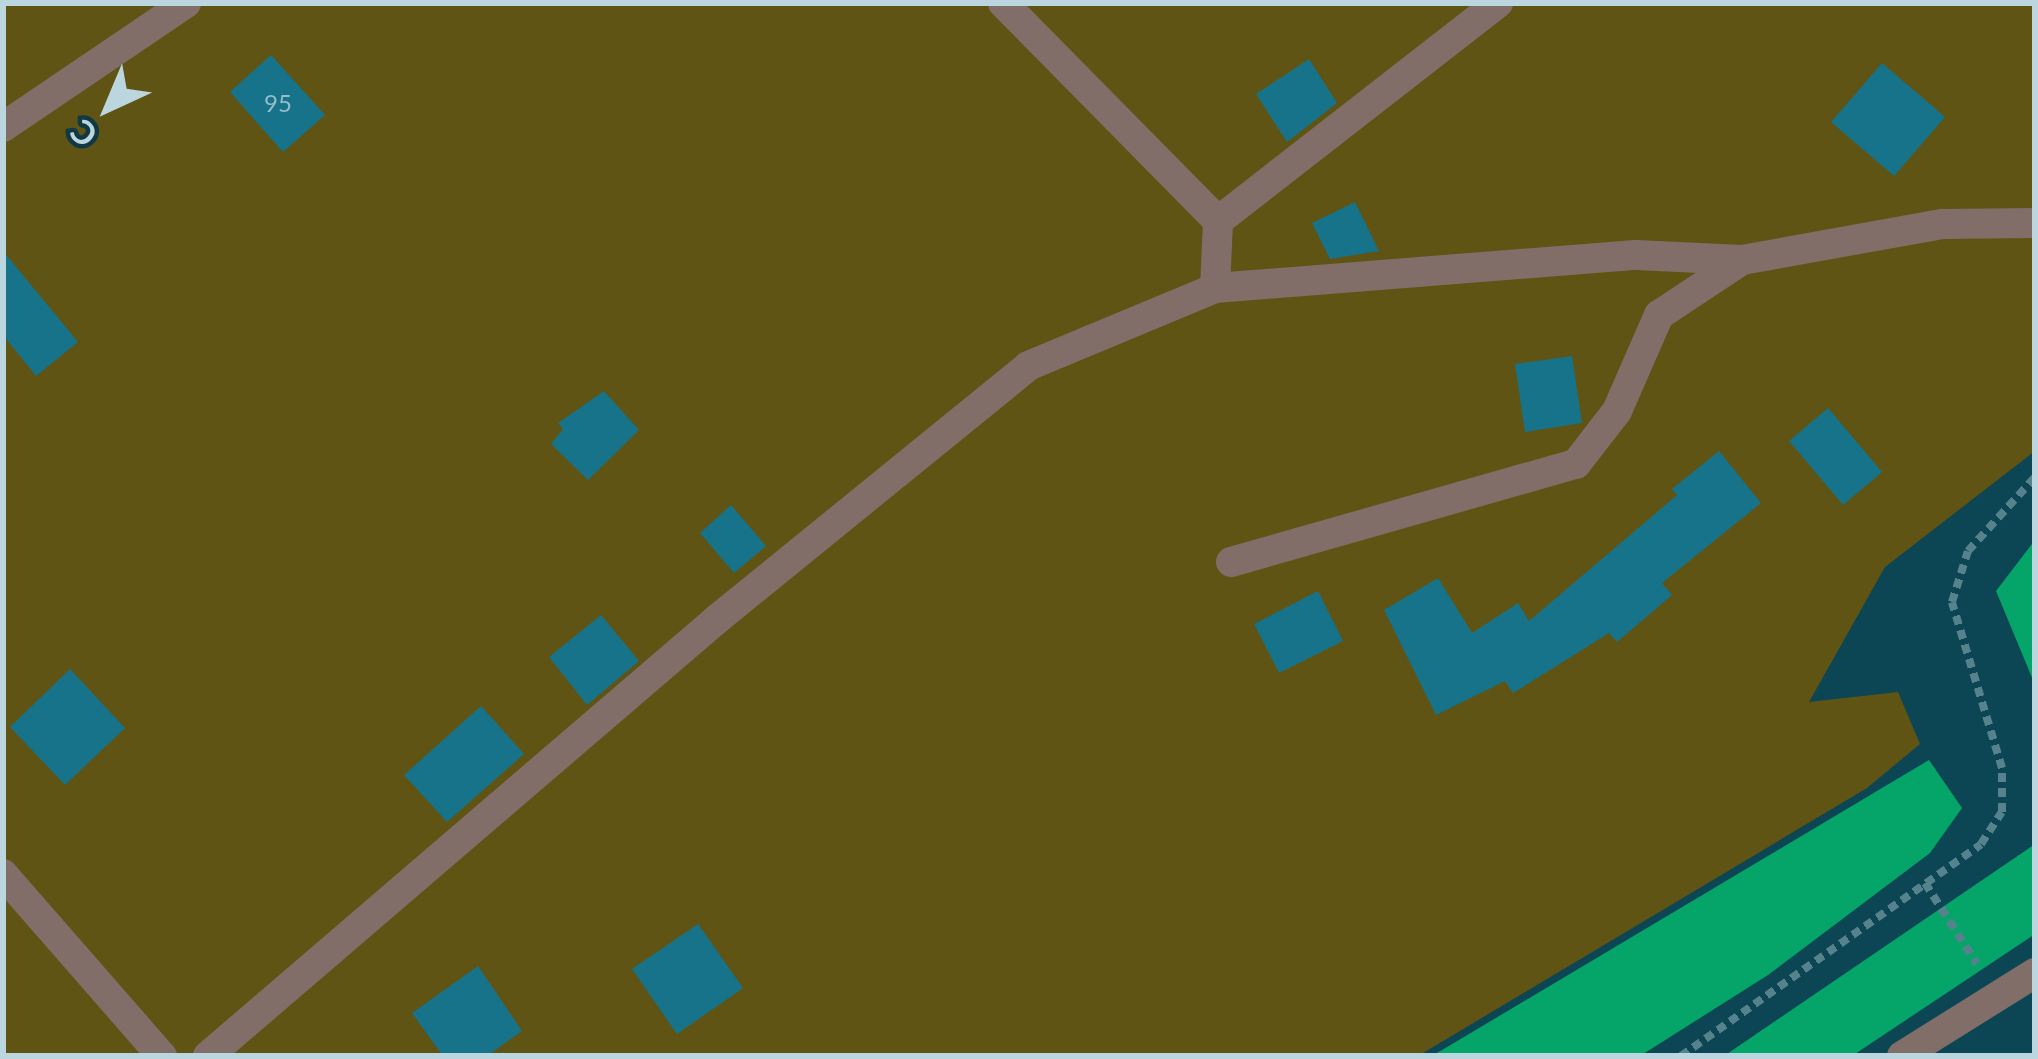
<!DOCTYPE html>
<meta charset="utf-8">
<style>
body{margin:0}
#map{position:relative;width:2038px;height:1059px;overflow:hidden;background:#0c4553;font-family:Lato,sans-serif}
div>[style]{position:absolute}
.green>*{inset:0;background:#5f5414}
.water>*{inset:0;background:#05a469}
.building>*{inset:0;background:#177389}
.path>*{height:8px;margin-top:-4px;transform-origin:0;background:repeating-linear-gradient(90deg,#56828e 0 9px,transparent 0 15px)}
.minor>*{height:30px;margin:-15px;padding:0 15px;transform-origin:15px;border-radius:15px;background:#826e68}
span{translate:-50% -50%;white-space:nowrap;text-align:center;line-height:1.15;-webkit-text-stroke:9px #103944;paint-order:stroke}
.number-label{font-size:24px;color:#93bdca}
.number-label span{-webkit-text-stroke-width:0}
.frame{position:absolute;inset:0;border:6px solid #bcd6df;pointer-events:none}
.north{position:absolute;left:48px;top:48px;width:120px;height:120px;-webkit-text-stroke:9px #103944;paint-order:stroke;rotate:224deg;font-size:33px;font-weight:700;line-height:48px;text-align:center;color:#bcd6df}
.north::after{content:'';display:block;margin:auto;width:42px;height:54px;background:#bcd6df;clip-path:polygon(50% 0,100% 100%,50% 72%,0 100%)}
</style>
<div id="map">
<div class="green">
<div style="clip-path:polygon(3px 3px,2035px 3px,2035px 451px,1885px 567px,1809px 702px,1898px 692px,1920px 744px,1867px 788px,1418px 1056px,3px 1056px)"></div>
</div>
<div class="water">
<div style="clip-path:polygon(2035px 540px,2035px 685px,1996px 591px)"></div>
<div style="clip-path:polygon(1929px 760px,1962px 808px,1930px 853px,1768px 975px,1640px 1056px,1432px 1056px)"></div>
<div style="clip-path:polygon(2035px 844px,2035px 934px,1852px 1056px,1724px 1056px)"></div>
</div>
<div class="building">
<div style="clip-path:polygon(271px 55px,325px 115px,283px 152px,230px 92px)"></div>
<div style="clip-path:polygon(1309px 59px,1337px 103px,1287px 142px,1256px 94px)"></div>
<div style="clip-path:polygon(1882px 63px,1945px 117px,1894px 176px,1831px 122px)"></div>
<div style="clip-path:polygon(1355px 202px,1379px 251px,1330px 259px,1312px 223px)"></div>
<div style="clip-path:polygon(3px 251px,78px 342px,36px 376px,3px 335px)"></div>
<div style="clip-path:polygon(1572px 356px,1582px 423px,1525px 432px,1515px 364px)"></div>
<div style="clip-path:polygon(604px 391px,639px 430px,588px 480px,551px 444px,563px 429px,558px 423px)"></div>
<div style="clip-path:polygon(1828px 408px,1882px 472px,1843px 505px,1789px 441px)"></div>
<div style="clip-path:polygon(1719px 451px,1761px 503px,1662px 583px,1672px 595px,1617px 642px,1609px 633px,1513px 693px,1505px 681px,1436px 715px,1384px 610px,1438px 578px,1472px 633px,1518px 603px,1529px 621px,1677px 495px,1672px 489px)"></div>
<div style="clip-path:polygon(731px 505px,766px 546px,734px 573px,700px 533px)"></div>
<div style="clip-path:polygon(1318px 591px,1343px 641px,1279px 673px,1254px 624px)"></div>
<div style="clip-path:polygon(601px 615px,639px 661px,587px 705px,549px 657px)"></div>
<div style="clip-path:polygon(70px 669px,125px 728px,65px 785px,10px 727px)"></div>
<div style="clip-path:polygon(481px 706px,524px 754px,447px 822px,404px 775px)"></div>
<div style="clip-path:polygon(698px 924px,743px 988px,677px 1034px,632px 969px)"></div>
<div style="clip-path:polygon(478px 966px,522px 1031px,487px 1056px,443px 1056px,412px 1013px)"></div>
</div>
<div class="path">
<div style="left:1925px;top:883px;width:96px;rotate:57.3deg"></div>
<div style="left:1681px;top:1056px;width:367px;rotate:-35.2deg"></div>
<div style="left:1981px;top:844px;width:38px;rotate:-57deg"></div>
<div style="left:2002px;top:812px;width:44px;rotate:-90deg"></div>
<div style="left:2002px;top:768px;width:173px;rotate:-106.8deg"></div>
<div style="left:1952px;top:602px;width:53px;rotate:-72.6deg"></div>
<div style="left:1968px;top:551px;width:100px;rotate:-47.8deg"></div>
</div>
<div class="minor">
<div style="left:1003px;top:3px;width:306px;rotate:45.4deg"></div>
<div style="left:3px;top:127px;width:221px;rotate:-34.1deg"></div>
<div style="left:1215px;top:288px;width:67px;rotate:-87.4deg"></div>
<div style="left:1218px;top:221px;width:355px;rotate:-37.9deg"></div>
<div style="left:1231px;top:562px;width:359px;rotate:-15.9deg"></div>
<div style="left:1576px;top:464px;width:67px;rotate:-52.3deg"></div>
<div style="left:1617px;top:411px;width:105px;rotate:-66.4deg"></div>
<div style="left:1659px;top:315px;width:100px;rotate:-33.5deg"></div>
<div style="left:3px;top:874px;width:242px;rotate:48.9deg"></div>
<div style="left:208px;top:1056px;width:669px;rotate:-40.64deg"></div>
<div style="left:716px;top:620px;width:402px;rotate:-39.1deg"></div>
<div style="left:1028px;top:366px;width:203px;rotate:-22.6deg"></div>
<div style="left:1215px;top:288px;width:422px;rotate:-4.5deg"></div>
<div style="left:1636px;top:255px;width:106px;rotate:2.7deg"></div>
<div style="left:1742px;top:260px;width:204px;rotate:-10.2deg"></div>
<div style="left:1943px;top:224px;width:92px;rotate:-0.6deg"></div>
<div style="left:1902px;top:1056px;width:157px;rotate:-32deg"></div>
</div>
<div class="number-label">
<span style="left:278px;top:103px">95</span>
</div>
<div class="frame"></div>
<div class="north">С</div>
</div>
